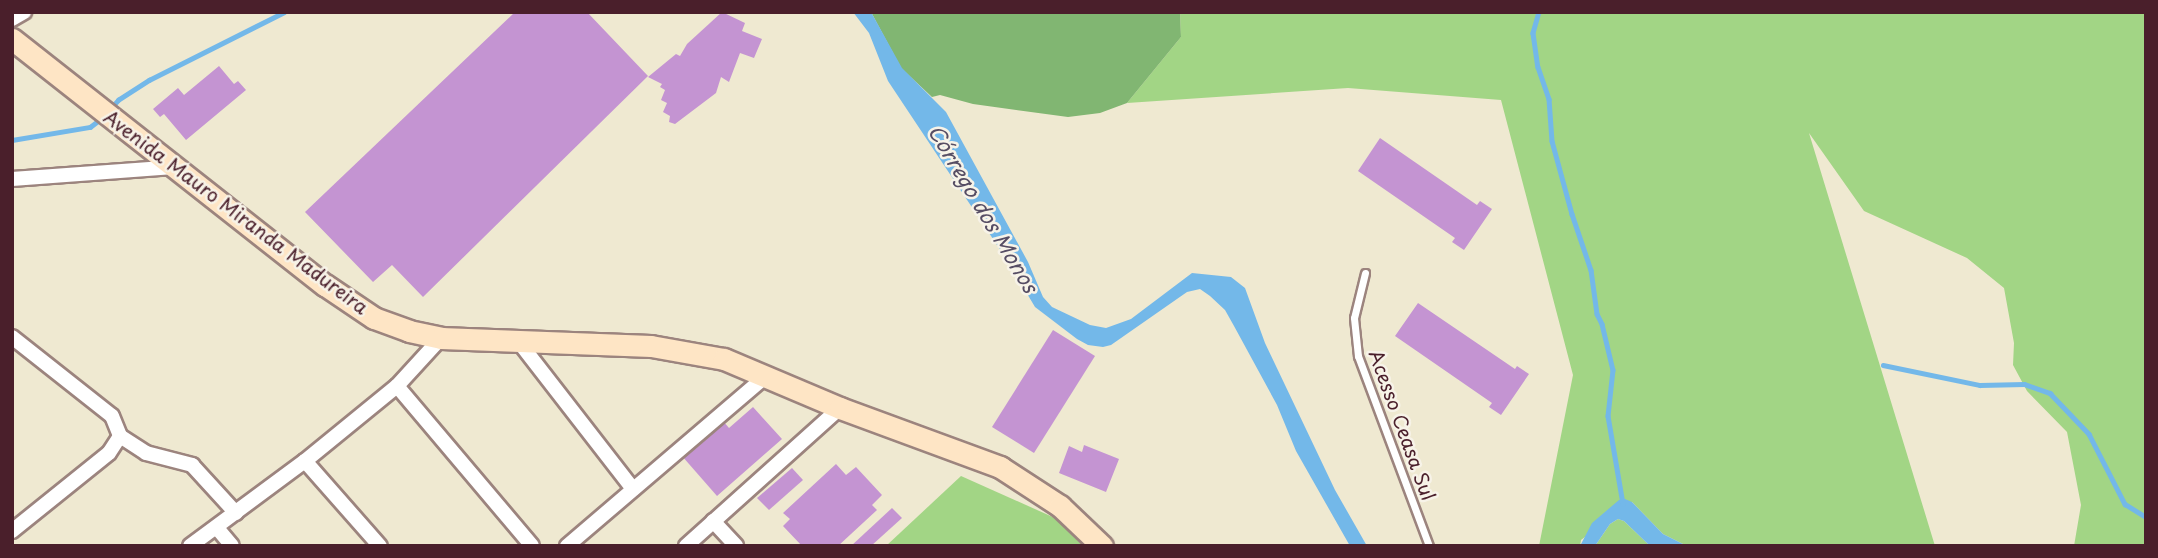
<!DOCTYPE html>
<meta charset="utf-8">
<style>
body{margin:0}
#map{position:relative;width:2158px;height:558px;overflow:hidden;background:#efe9d1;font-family:"Playpen Sans",sans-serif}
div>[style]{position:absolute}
.green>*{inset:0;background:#a2d585}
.forest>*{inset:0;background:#81b672}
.water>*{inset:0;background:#73b8e9}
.stream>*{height:4.5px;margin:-2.25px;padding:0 2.25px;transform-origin:2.25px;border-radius:2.25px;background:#73b8e9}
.building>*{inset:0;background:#c494d2}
.roads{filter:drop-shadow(2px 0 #9c847e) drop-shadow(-2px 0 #9c847e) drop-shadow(0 2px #9c847e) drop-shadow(0 -2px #9c847e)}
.lane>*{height:7px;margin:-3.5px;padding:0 3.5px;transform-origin:3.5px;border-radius:3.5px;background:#fff}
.street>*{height:14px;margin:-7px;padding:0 7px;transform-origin:7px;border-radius:7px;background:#fff}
.secondary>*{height:21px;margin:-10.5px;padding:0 10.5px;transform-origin:10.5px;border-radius:10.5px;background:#fee5c5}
span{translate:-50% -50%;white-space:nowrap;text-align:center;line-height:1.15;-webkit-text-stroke:5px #f7f3e8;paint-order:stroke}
.street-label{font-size:19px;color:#4a1f2b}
.water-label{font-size:21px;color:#564d64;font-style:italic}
.frame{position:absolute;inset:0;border:14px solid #4a1f2b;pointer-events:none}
</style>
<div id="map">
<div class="green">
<div style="clip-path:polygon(1180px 12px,2146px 12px,2146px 546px,2074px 546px,2081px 505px,2067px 432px,2027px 391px,2013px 365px,2014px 343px,2004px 288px,1967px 258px,1864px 211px,1809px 133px,1935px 546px,1687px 546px,1663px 534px,1632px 502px,1581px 540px,1580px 546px,1539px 546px,1573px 375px,1501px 100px,1348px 88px,1127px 103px,1181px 37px)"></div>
<div style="clip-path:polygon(961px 476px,1055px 518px,1083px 546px,886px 546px)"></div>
<div style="clip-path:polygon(1618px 519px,1624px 521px,1650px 546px,1595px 546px,1610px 524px)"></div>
</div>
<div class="forest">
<div style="clip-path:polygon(871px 12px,1180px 12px,1181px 37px,1127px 103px,1100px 113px,1068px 117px,973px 104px,940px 95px,932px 97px,901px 68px)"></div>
</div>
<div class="water">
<div style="clip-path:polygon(853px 12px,871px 12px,902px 68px,946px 112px,1028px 262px,1043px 297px,1052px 307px,1090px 325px,1106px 328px,1131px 319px,1192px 273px,1231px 277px,1245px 288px,1265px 343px,1335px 490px,1367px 546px,1350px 546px,1296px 451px,1277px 405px,1234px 326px,1225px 310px,1210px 296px,1200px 289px,1187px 292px,1111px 345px,1103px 347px,1088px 345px,1077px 339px,1035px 307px,1005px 257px,888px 81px,869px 33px)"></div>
<div style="clip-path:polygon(1625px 499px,1632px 502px,1663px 534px,1687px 546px,1650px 546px,1624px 521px,1618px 519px,1610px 524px,1595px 546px,1580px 546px,1592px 523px,1619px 500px)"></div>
</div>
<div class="stream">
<div style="left:1539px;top:12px;width:22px;rotate:106deg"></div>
<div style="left:1533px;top:33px;width:34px;rotate:82deg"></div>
<div style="left:1538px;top:67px;width:34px;rotate:71deg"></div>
<div style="left:1549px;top:99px;width:42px;rotate:85.9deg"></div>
<div style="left:1552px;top:141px;width:76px;rotate:74.7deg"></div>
<div style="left:1572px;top:214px;width:59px;rotate:71.3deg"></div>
<div style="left:1591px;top:270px;width:44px;rotate:82.2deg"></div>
<div style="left:1597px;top:314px;width:11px;rotate:63deg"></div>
<div style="left:1602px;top:324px;width:47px;rotate:76.6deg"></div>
<div style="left:1613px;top:370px;width:46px;rotate:96.2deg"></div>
<div style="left:1608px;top:416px;width:89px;rotate:80.3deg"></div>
<div style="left:110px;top:109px;width:12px;rotate:-48deg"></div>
<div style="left:118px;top:100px;width:37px;rotate:-33deg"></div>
<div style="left:149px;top:80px;width:151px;rotate:-26.7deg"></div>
<div style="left:12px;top:140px;width:79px;rotate:-9.5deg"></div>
<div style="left:90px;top:127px;width:15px;rotate:-37deg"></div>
<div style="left:1883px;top:365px;width:99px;rotate:11.7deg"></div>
<div style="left:1980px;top:385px;width:44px;rotate:-1.3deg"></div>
<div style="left:2024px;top:384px;width:28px;rotate:19deg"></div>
<div style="left:2050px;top:393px;width:57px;rotate:46.4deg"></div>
<div style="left:2089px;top:434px;width:79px;rotate:62.8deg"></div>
<div style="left:2125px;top:504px;width:25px;rotate:32deg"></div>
</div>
<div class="building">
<div style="clip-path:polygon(515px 12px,587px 12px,648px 76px,423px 297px,392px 265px,373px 282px,305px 212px)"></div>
<div style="clip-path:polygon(722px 12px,745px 23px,742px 31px,762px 39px,754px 58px,740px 53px,729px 82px,721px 77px,716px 93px,675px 124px,669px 122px,670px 116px,663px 112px,667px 103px,661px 100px,665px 90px,660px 87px,662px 84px,648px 77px,676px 54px,680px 56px,687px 44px)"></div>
<div style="clip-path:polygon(219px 66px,234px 84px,238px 81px,246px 90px,186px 140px,164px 114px,160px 117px,153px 109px,178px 88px,184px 95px)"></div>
<div style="clip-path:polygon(1380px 138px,1477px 205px,1480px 201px,1492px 209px,1464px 250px,1452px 242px,1455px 238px,1358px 171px)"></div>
<div style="clip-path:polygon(1418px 303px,1515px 369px,1517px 366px,1529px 374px,1501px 415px,1489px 407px,1492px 403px,1395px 336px)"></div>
<div style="clip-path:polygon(1053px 330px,1095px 356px,1034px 453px,992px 427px)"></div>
<div style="clip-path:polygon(753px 407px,782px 439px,717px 496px,682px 456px,723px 421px,729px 428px)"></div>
<div style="clip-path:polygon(1084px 445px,1119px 459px,1106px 492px,1059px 473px,1069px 446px,1082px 452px)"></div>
<div style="clip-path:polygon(836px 464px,846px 475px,856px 467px,882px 495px,872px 505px,877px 510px,838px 546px,802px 546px,783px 526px,790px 519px,783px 513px)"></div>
<div style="clip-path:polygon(792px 468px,803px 480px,769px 510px,757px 498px)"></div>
<div style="clip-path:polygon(892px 508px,902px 518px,871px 546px,851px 546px)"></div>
</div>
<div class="roads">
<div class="lane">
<div style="left:1365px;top:273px;width:46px;rotate:103.7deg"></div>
<div style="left:1354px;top:318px;width:38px;rotate:84deg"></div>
<div style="left:1358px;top:356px;width:203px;rotate:69.5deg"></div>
</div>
<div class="street">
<div style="left:12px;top:19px;width:14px;rotate:-30deg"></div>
<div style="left:12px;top:179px;width:162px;rotate:-4.2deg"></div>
<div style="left:12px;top:337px;width:127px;rotate:38.3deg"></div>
<div style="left:112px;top:416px;width:22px;rotate:68deg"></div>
<div style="left:519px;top:342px;width:186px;rotate:52.2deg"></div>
<div style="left:397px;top:386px;width:209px;rotate:49.8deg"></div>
<div style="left:120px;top:436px;width:31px;rotate:33deg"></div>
<div style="left:146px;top:453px;width:48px;rotate:14.6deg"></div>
<div style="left:192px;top:465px;width:65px;rotate:47.5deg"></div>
<div style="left:305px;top:461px;width:113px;rotate:48.6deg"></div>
<div style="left:713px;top:521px;width:34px;rotate:47deg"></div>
<div style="left:217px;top:528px;width:23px;rotate:50deg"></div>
<div style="left:12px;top:531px;width:124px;rotate:-38.8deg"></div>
<div style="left:109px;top:453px;width:20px;rotate:-57deg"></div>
<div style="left:190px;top:546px;width:143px;rotate:-36.5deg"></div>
<div style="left:305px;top:461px;width:119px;rotate:-39.2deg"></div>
<div style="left:397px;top:386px;width:65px;rotate:-47.5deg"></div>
<div style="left:567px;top:546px;width:263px;rotate:-40.5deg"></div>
<div style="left:686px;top:546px;width:207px;rotate:-41.9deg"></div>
</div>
<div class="secondary">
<div style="left:12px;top:39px;width:398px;rotate:38.2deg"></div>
<div style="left:325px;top:285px;width:59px;rotate:34deg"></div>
<div style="left:374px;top:318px;width:37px;rotate:20deg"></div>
<div style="left:409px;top:331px;width:33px;rotate:12deg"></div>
<div style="left:441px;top:338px;width:210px;rotate:2.2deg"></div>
<div style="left:651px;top:346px;width:74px;rotate:10.1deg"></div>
<div style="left:724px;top:359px;width:126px;rotate:22.9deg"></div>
<div style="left:840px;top:408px;width:171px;rotate:20.2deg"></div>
<div style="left:1000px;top:467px;width:72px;rotate:33deg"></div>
<div style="left:1060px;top:506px;width:58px;rotate:43.6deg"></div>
</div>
</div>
<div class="street-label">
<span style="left:236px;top:212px;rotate:37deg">Avenida Mauro Miranda Madureira</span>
<span style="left:1402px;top:425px;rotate:70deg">Acesso Ceasa Sul</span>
</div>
<div class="water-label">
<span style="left:984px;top:208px;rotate:59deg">Córrego dos Monos</span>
</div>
<div class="frame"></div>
</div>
